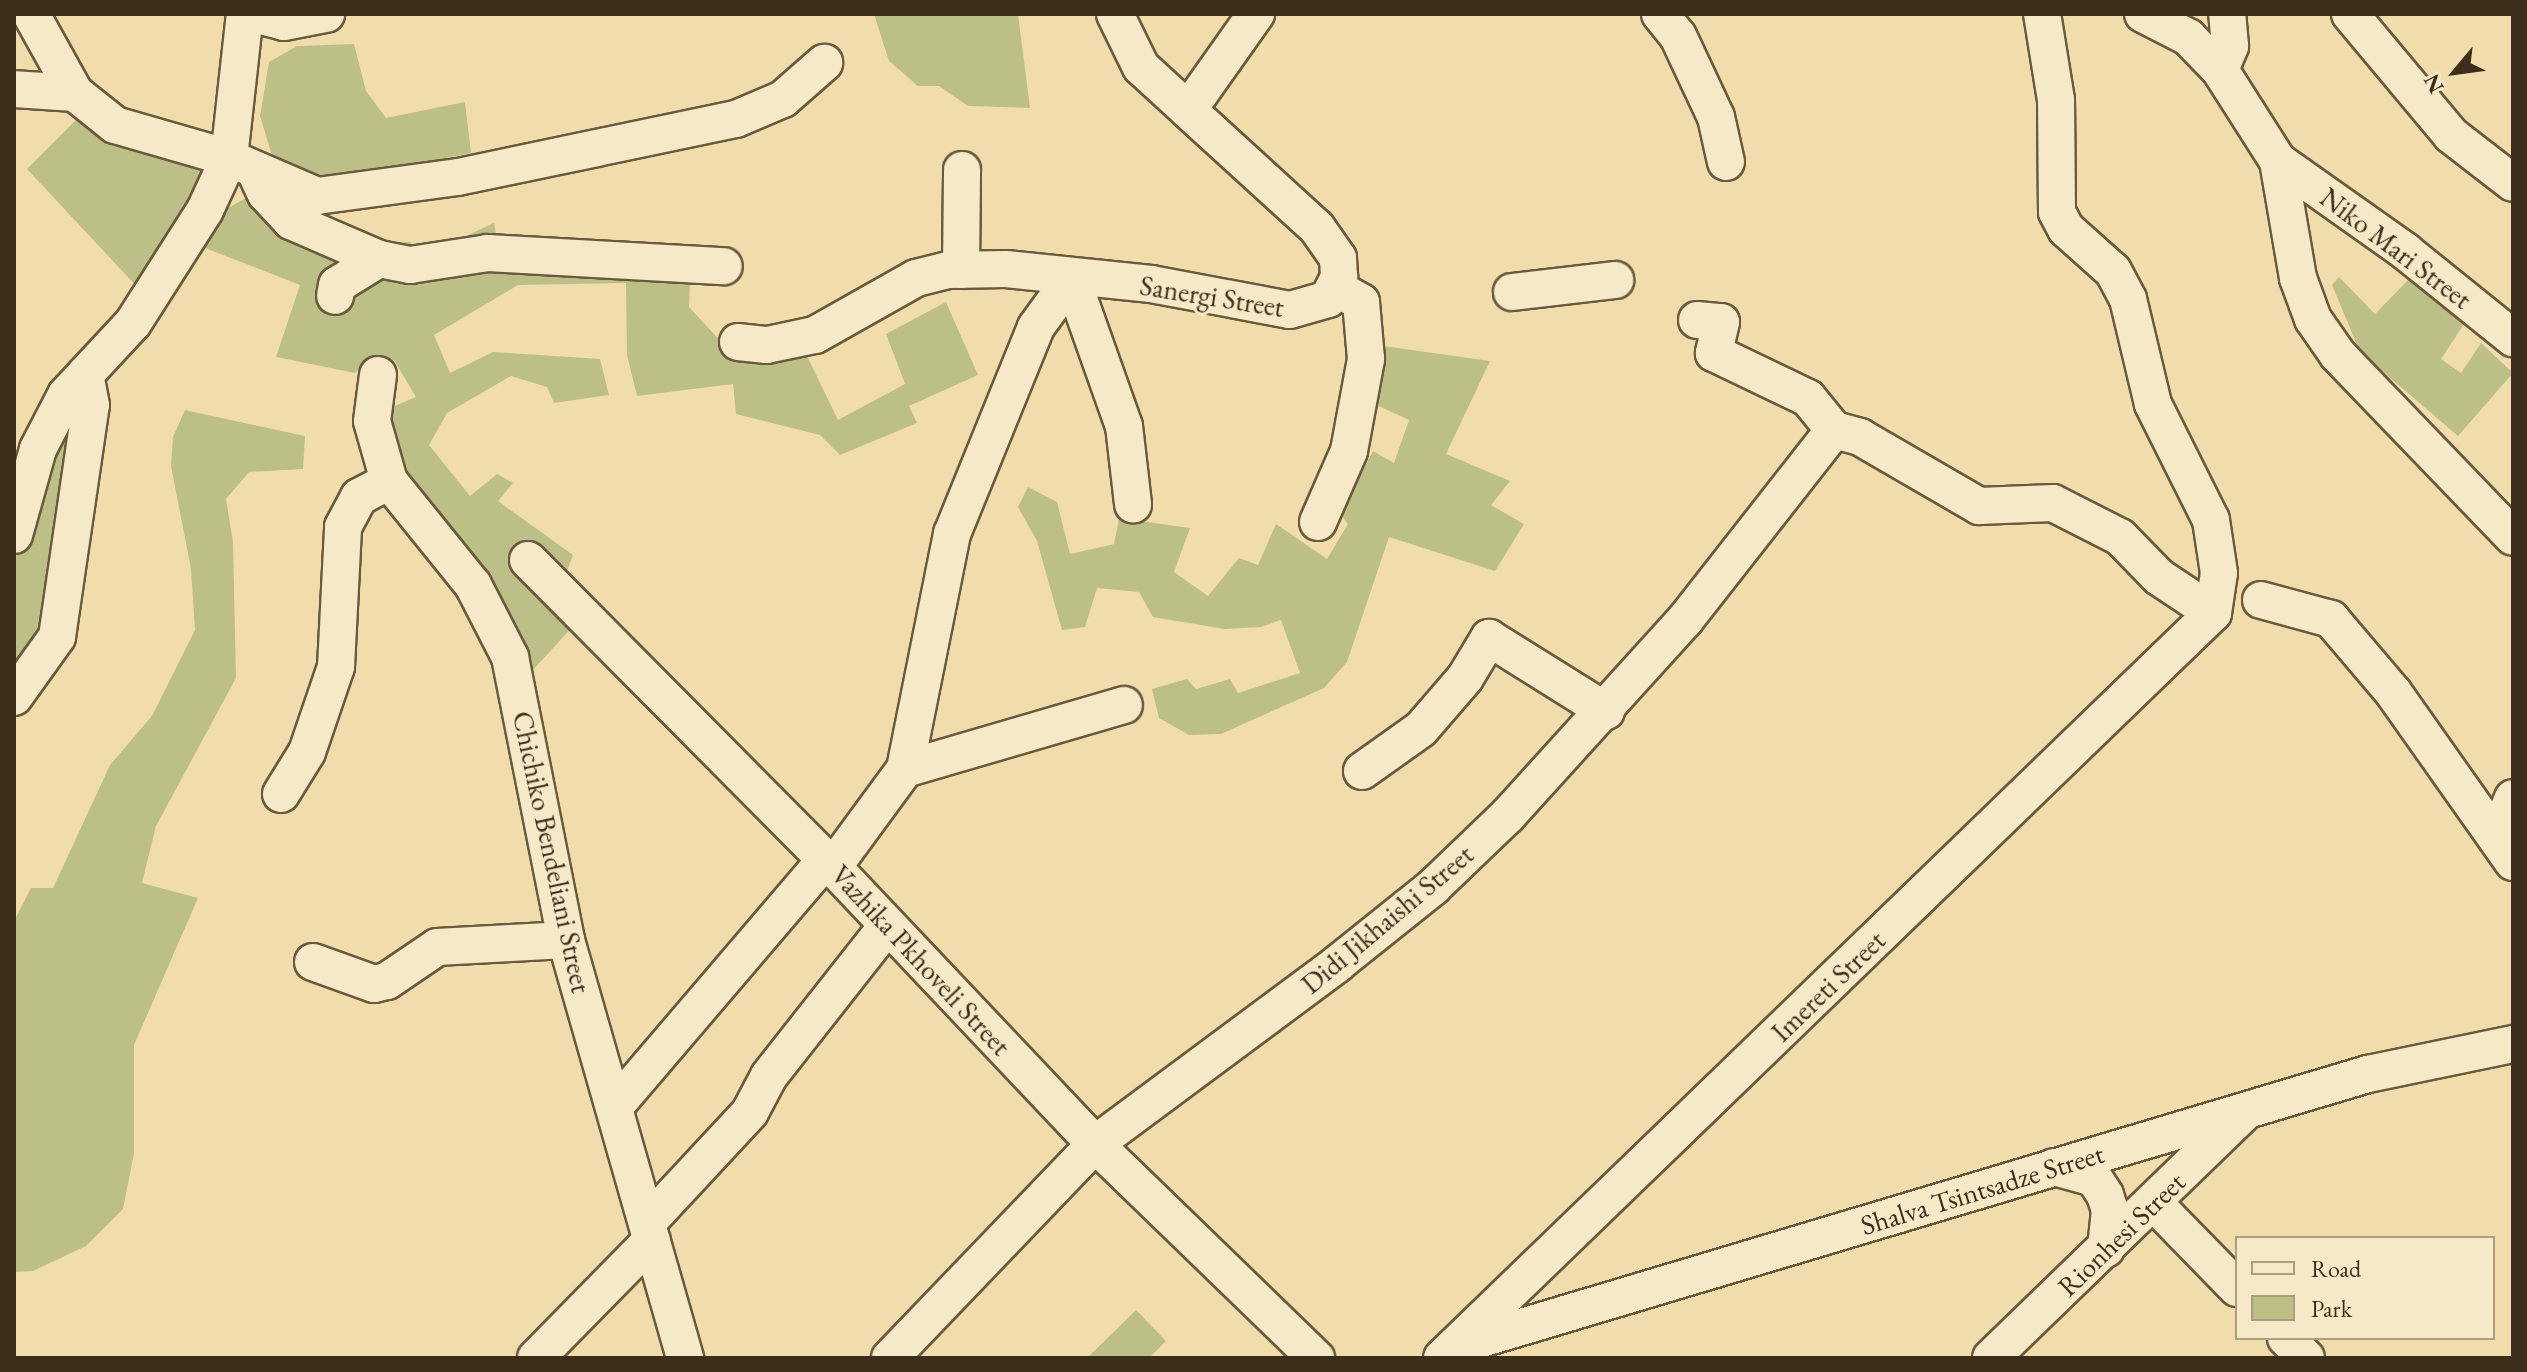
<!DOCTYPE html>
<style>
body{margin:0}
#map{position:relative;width:2527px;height:1372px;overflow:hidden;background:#f0ddab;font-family:"EB Garamond",serif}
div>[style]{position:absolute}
.green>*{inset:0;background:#bdc086}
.roads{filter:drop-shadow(2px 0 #695a3e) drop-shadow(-2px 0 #695a3e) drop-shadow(0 2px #695a3e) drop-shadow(0 -2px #695a3e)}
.minor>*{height:36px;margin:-18px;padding:0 18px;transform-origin:18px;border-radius:18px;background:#f5e9c8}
span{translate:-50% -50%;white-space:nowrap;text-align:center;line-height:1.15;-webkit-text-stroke:6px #f5e9c8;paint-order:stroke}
.street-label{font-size:28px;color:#3c2e1a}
.frame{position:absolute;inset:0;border:16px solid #3c2e1a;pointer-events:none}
.legend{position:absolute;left:2235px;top:1236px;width:260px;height:104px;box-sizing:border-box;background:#f5e9c8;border:2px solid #ab9e82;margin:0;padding:10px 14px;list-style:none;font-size:24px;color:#3c2e1a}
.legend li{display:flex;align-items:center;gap:16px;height:40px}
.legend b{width:40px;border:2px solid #ab9e82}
.north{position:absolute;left:2415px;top:32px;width:80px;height:80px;-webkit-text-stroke:6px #f5e9c8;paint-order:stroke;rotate:241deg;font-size:22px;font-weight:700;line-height:32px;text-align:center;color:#3c2e1a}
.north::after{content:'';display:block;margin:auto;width:28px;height:36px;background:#3c2e1a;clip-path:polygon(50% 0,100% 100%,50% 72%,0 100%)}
</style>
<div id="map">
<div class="green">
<div style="clip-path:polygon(874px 14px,1018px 14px,1030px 108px,968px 106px,939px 86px,918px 86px,889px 61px)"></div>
<div style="clip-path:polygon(354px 44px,366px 91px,386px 118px,465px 102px,471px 153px,317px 184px,273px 159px,260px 116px,269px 62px,297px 46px)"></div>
<div style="clip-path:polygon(80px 116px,205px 164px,186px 220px,140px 290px,27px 169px)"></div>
<div style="clip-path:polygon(253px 194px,369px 243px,410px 242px,417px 259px,494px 223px,499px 250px,691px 256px,689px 307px,740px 362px,807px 356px,838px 420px,905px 384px,886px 334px,946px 302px,978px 375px,909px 406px,917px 423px,840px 455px,820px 435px,736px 414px,733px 384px,637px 396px,627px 355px,626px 283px,518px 285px,434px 335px,450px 373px,493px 352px,600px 359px,609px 395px,554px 403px,547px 387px,511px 376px,447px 413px,429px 445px,470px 496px,497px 474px,513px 483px,498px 501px,573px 555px,566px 574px,575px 624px,523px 681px,389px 445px,390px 408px,416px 397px,394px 360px,371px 357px,355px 373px,276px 357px,300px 285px,200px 246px,228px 208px)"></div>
<div style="clip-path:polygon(2339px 277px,2375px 314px,2410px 278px,2464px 324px,2441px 359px,2461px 373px,2481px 343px,2513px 373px,2458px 436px,2360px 352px,2332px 285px)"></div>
<div style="clip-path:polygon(1383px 346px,1490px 361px,1446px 454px,1510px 481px,1491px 505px,1524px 524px,1495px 571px,1389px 537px,1347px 662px,1324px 688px,1221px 734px,1189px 735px,1159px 718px,1152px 689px,1187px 679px,1196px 689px,1230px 679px,1238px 693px,1300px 673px,1281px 620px,1261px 627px,1225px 629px,1153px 617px,1139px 592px,1097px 588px,1085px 627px,1062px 630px,1037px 541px,1018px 507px,1028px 487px,1057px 502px,1070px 554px,1114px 544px,1119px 518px,1190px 528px,1174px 572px,1208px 596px,1239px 558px,1258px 565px,1276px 524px,1327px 559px,1348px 524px,1340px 513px,1373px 451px,1394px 463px,1409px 420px,1372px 403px)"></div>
<div style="clip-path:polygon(185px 410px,305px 436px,303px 469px,249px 472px,226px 499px,233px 542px,236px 678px,156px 826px,142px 883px,198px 898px,134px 1045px,134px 1153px,123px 1209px,86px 1246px,33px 1271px,14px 1272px,14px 921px,31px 888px,53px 888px,110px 765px,152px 716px,195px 630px,191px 569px,171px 466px,173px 437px)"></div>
<div style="clip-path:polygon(73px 420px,43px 631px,14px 676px,14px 556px,54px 433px)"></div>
<div style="clip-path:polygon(1136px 1310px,1166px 1341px,1149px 1358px,1087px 1358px)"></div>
</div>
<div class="roads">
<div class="minor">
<div style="left:31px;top:14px;width:90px;rotate:60.9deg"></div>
<div style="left:75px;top:93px;width:51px;rotate:38.7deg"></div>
<div style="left:115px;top:125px;width:119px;rotate:16.1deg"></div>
<div style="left:229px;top:158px;width:96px;rotate:23.4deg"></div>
<div style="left:317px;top:196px;width:142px;rotate:-7.7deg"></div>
<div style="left:458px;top:177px;width:284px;rotate:-11.8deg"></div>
<div style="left:736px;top:119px;width:51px;rotate:-23.1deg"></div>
<div style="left:783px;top:99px;width:55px;rotate:-41.3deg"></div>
<div style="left:253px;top:14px;width:32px;rotate:14deg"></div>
<div style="left:284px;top:22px;width:43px;rotate:-10.8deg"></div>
<div style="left:1115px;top:14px;width:59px;rotate:63.9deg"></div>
<div style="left:1141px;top:67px;width:64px;rotate:42.5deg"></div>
<div style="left:1660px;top:14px;width:28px;rotate:51deg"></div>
<div style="left:1678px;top:36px;width:89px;rotate:64.9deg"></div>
<div style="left:1716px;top:117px;width:46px;rotate:77.5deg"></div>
<div style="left:2143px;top:14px;width:51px;rotate:27.1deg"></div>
<div style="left:2188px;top:37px;width:46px;rotate:45.9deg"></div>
<div style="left:2220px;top:70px;width:108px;rotate:57.5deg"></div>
<div style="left:2278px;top:161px;width:119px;rotate:80.3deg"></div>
<div style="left:2298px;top:278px;width:44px;rotate:69.9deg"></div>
<div style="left:2313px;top:319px;width:44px;rotate:55.2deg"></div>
<div style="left:2338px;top:355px;width:252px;rotate:46.1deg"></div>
<div style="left:2350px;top:14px;width:158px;rotate:50.1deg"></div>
<div style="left:2451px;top:135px;width:78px;rotate:37.7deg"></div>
<div style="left:2220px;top:70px;width:26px;rotate:-67deg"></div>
<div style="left:2230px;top:46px;width:32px;rotate:-95deg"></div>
<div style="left:14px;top:89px;width:61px;rotate:3.8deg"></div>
<div style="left:2278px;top:161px;width:156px;rotate:35.3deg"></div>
<div style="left:2405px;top:251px;width:139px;rotate:38.9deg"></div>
<div style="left:256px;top:173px;width:23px;rotate:65deg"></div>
<div style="left:266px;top:194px;width:37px;rotate:47deg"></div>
<div style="left:291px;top:221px;width:96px;rotate:23.4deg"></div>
<div style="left:379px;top:259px;width:49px;rotate:148.2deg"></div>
<div style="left:337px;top:285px;width:11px;rotate:100deg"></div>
<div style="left:379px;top:259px;width:32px;rotate:11deg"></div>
<div style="left:410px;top:265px;width:79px;rotate:-8.7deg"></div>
<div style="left:488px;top:253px;width:236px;rotate:3.2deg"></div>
<div style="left:961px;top:270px;width:100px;rotate:-89.4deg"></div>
<div style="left:1074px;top:285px;width:150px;rotate:70.5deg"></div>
<div style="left:1124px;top:426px;width:79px;rotate:83.4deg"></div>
<div style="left:1512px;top:292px;width:104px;rotate:-6.6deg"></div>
<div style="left:1697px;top:320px;width:24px;rotate:5deg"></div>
<div style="left:1721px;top:322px;width:32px;rotate:103deg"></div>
<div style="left:1714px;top:353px;width:104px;rotate:25.6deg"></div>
<div style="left:1808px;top:398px;width:41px;rotate:50.9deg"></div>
<div style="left:1834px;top:430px;width:27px;rotate:15deg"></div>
<div style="left:1860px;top:437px;width:138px;rotate:30.1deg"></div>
<div style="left:1979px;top:506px;width:74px;rotate:-2.3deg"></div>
<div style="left:2053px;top:503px;width:75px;rotate:26.9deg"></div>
<div style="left:2120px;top:537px;width:56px;rotate:45.7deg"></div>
<div style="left:2159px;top:577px;width:65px;rotate:33.7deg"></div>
<div style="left:738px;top:342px;width:29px;rotate:6deg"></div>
<div style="left:767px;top:345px;width:49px;rotate:-11.8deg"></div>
<div style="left:815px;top:335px;width:116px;rotate:-29.4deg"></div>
<div style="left:916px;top:278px;width:33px;rotate:-14deg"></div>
<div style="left:948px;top:270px;width:58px;rotate:-1deg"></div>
<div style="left:1006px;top:269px;width:146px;rotate:5.9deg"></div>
<div style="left:1151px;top:284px;width:141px;rotate:10.6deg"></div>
<div style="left:1290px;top:310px;width:40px;rotate:-16deg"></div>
<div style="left:1328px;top:299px;width:25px;rotate:-63deg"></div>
<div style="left:1339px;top:277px;width:19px;rotate:-93deg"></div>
<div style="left:1338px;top:258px;width:38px;rotate:-125deg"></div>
<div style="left:1316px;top:227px;width:173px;rotate:-137.6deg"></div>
<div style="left:1188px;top:110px;width:118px;rotate:-54.7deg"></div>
<div style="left:378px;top:375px;width:46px;rotate:97.4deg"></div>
<div style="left:372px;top:421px;width:62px;rotate:74.2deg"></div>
<div style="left:389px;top:481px;width:134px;rotate:51.1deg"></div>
<div style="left:473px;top:585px;width:81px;rotate:62.8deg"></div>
<div style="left:510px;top:657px;width:288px;rotate:78.8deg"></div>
<div style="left:566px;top:940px;width:435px;rotate:74.1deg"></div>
<div style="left:1318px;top:522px;width:77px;rotate:-66.4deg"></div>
<div style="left:1349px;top:451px;width:94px;rotate:-79.5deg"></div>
<div style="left:1366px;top:359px;width:57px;rotate:-95deg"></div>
<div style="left:1361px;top:302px;width:29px;rotate:-151deg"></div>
<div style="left:14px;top:535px;width:89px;rotate:-74.4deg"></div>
<div style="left:38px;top:449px;width:61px;rotate:-62.6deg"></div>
<div style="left:66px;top:395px;width:98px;rotate:-47.1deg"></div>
<div style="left:133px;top:323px;width:134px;rotate:-57.5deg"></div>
<div style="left:205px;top:210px;width:57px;rotate:-65.2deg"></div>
<div style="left:229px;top:158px;width:145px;rotate:-83.7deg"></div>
<div style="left:528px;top:560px;width:433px;rotate:45.2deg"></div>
<div style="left:833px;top:867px;width:381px;rotate:46.6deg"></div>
<div style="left:1095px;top:1144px;width:308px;rotate:44.1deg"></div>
<div style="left:2261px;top:600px;width:73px;rotate:15.2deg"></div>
<div style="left:2331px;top:619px;width:96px;rotate:49.7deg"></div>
<div style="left:2393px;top:692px;width:208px;rotate:54.8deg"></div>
<div style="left:14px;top:697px;width:74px;rotate:-54.4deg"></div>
<div style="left:57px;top:637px;width:234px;rotate:-81.7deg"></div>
<div style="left:91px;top:405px;width:31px;rotate:-101deg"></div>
<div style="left:905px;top:769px;width:228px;rotate:-16.3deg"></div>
<div style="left:1362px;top:771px;width:72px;rotate:-35.4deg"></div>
<div style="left:1421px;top:729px;width:67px;rotate:-49.2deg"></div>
<div style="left:1465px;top:678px;width:47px;rotate:-59deg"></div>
<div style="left:1489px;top:638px;width:138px;rotate:32deg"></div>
<div style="left:281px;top:794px;width:49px;rotate:-58.2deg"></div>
<div style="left:307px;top:752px;width:90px;rotate:-71.2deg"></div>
<div style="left:336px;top:667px;width:140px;rotate:-87.1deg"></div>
<div style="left:343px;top:527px;width:34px;rotate:-62deg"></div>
<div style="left:359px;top:497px;width:34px;rotate:-28deg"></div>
<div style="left:2497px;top:837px;width:42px;rotate:-67.7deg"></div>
<div style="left:833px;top:867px;width:122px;rotate:-53.7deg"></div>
<div style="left:905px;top:769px;width:240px;rotate:-78.7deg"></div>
<div style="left:952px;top:534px;width:223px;rotate:-67.9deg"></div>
<div style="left:1036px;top:327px;width:41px;rotate:-54deg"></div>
<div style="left:1060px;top:294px;width:27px;rotate:-33deg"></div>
<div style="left:313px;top:962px;width:65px;rotate:19.8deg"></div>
<div style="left:374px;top:984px;width:13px;rotate:-13deg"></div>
<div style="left:387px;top:981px;width:60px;rotate:-34.2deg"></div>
<div style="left:437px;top:947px;width:129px;rotate:-3.1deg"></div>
<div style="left:616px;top:1105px;width:323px;rotate:-49.5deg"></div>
<div style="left:2054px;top:1167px;width:41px;rotate:15.4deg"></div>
<div style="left:2094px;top:1178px;width:20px;rotate:57deg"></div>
<div style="left:2105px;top:1195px;width:16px;rotate:72deg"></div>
<div style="left:2110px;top:1210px;width:39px;rotate:96deg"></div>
<div style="left:2154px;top:1203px;width:119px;rotate:45.7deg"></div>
<div style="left:647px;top:1223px;width:151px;rotate:-47.1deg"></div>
<div style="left:750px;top:1112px;width:41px;rotate:-62.2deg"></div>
<div style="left:769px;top:1076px;width:191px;rotate:-51.8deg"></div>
<div style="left:2286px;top:1338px;width:28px;rotate:45deg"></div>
<div style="left:1461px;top:1345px;width:947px;rotate:-16.64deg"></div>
<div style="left:2368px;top:1074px;width:148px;rotate:-11.7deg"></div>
<div style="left:536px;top:1358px;width:165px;rotate:-45.5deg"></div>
<div style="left:890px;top:1358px;width:296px;rotate:-46.2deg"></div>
<div style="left:1095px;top:1144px;width:302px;rotate:-36.6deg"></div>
<div style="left:1337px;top:964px;width:123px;rotate:-38.7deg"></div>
<div style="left:1433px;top:887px;width:104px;rotate:-43.8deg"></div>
<div style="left:1508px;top:815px;width:263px;rotate:-47.8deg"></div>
<div style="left:1685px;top:620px;width:241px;rotate:-51.9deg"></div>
<div style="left:1442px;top:1358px;width:1072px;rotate:-44.02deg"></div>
<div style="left:2213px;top:613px;width:40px;rotate:-81.5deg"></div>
<div style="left:2219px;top:573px;width:54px;rotate:-98.6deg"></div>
<div style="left:2211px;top:520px;width:130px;rotate:-116.6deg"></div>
<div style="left:2153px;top:404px;width:108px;rotate:-103.4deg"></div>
<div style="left:2128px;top:299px;width:32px;rotate:-118deg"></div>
<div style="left:2113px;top:271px;width:63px;rotate:-138.2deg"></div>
<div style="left:2066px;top:229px;width:19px;rotate:-118deg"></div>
<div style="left:2057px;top:212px;width:112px;rotate:-90.5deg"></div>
<div style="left:2056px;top:100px;width:87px;rotate:-99.2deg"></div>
<div style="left:1991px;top:1358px;width:352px;rotate:-44.1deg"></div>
</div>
</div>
<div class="street-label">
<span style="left:2396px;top:248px;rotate:37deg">Niko Mari Street</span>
<span style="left:1212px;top:296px;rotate:9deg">Sanergi Street</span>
<span style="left:552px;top:852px;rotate:78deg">Chichiko Bendeliani Street</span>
<span style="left:1387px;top:919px;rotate:-40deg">Didi Jikhaishi Street</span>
<span style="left:921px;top:960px;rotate:47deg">Vazhika Pkhoveli Street</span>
<span style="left:1828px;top:986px;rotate:-44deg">Imereti Street</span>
<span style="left:1982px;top:1189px;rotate:-17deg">Shalva Tsintsadze Street</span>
<span style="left:2121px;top:1234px;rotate:-44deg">Rionhesi Street</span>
</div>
<div class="frame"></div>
<ul class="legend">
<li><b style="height:10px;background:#f5e9c8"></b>Road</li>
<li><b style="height:22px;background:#bdc086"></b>Park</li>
</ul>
<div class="north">N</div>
</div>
